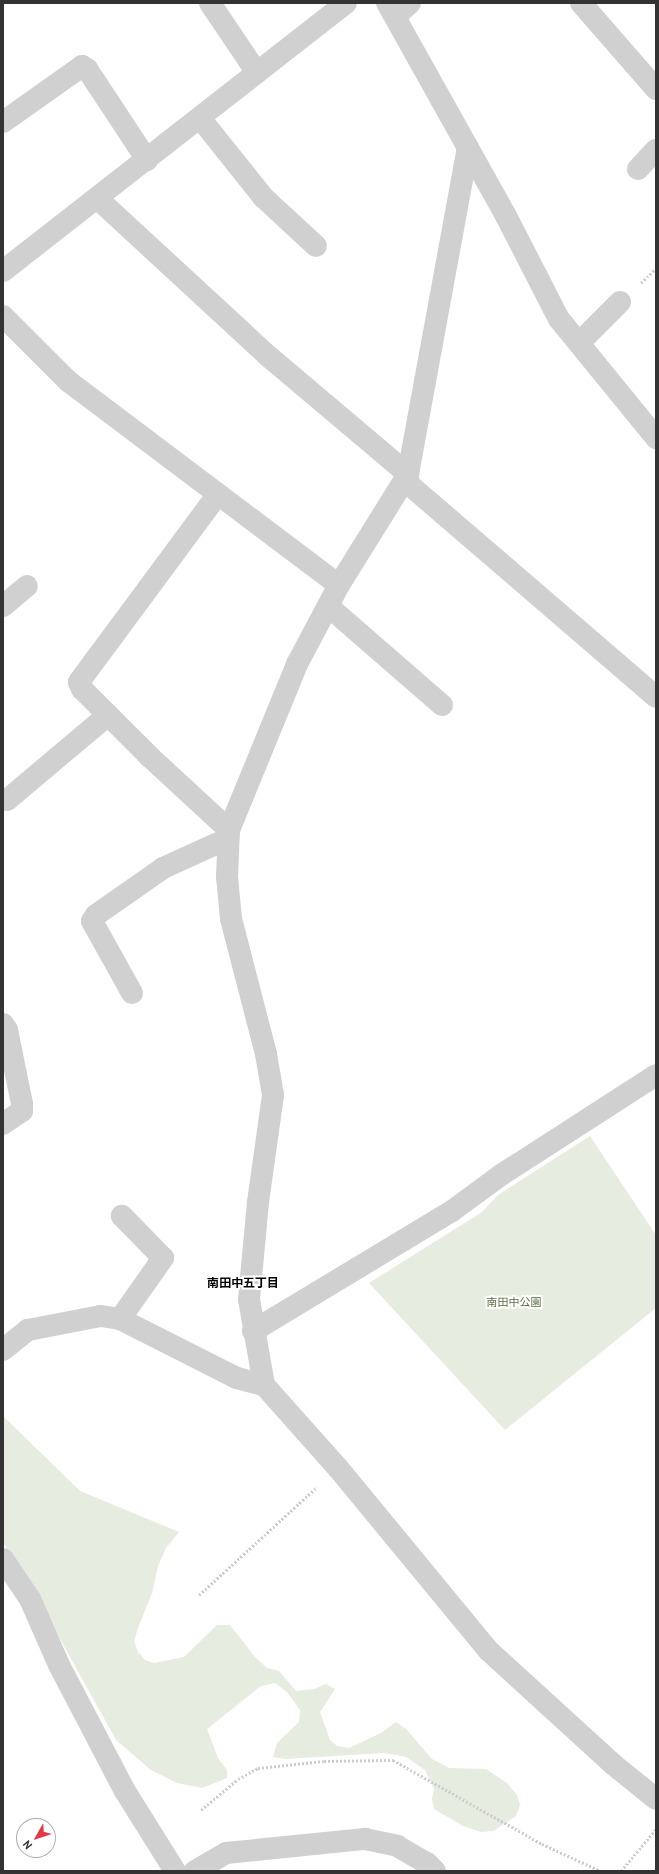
<!DOCTYPE html>
<meta charset="utf-8">
<style>
body{margin:0}
#map{position:relative;width:659px;height:1874px;overflow:hidden;background:#fff;font-family:"PT Sans","Noto Sans JP",sans-serif}
div>[style]{position:absolute}
.green>*{inset:0;background:#e6ecdf}
.path>*{height:2.5px;margin-top:-1.25px;transform-origin:0;background:repeating-linear-gradient(90deg,#cdcdcd 0 2px,transparent 0 4px)}
.minor>*{height:22px;margin:-11px;padding:0 11px;transform-origin:11px;border-radius:11px;background:#d0d0d0}
span{translate:-50% -50%;white-space:nowrap;text-align:center;line-height:1.15;-webkit-text-stroke:4px #fff;paint-order:stroke}
.park-label{font-size:11px;color:#56703f}
.neighbourhood-label{font-size:12px;color:#000;font-weight:700}
.frame{position:absolute;inset:0;border:4px solid #333;pointer-events:none}
.north{position:absolute;left:16px;top:1818px;width:40px;height:40px;box-sizing:border-box;background:#fff;border:1px solid #adadad;border-radius:50%;rotate:231deg;font-size:11px;font-weight:700;line-height:16px;text-align:center;color:#333}
.north::after{content:'';display:block;margin:auto;width:14px;height:18px;background:#e63946;clip-path:polygon(50% 0,100% 100%,50% 72%,0 100%)}
</style>
<div id="map">
<div class="green">
<div style="clip-path:polygon(590px 1136px,656px 1235px,656px 1308px,505px 1430px,369px 1283px,482px 1212px,498px 1195px)"></div>
<div style="clip-path:polygon(3px 1416px,80px 1491px,179px 1532px,166px 1548px,158px 1566px,152px 1593px,138px 1628px,134px 1641px,138px 1652px,145px 1660px,154px 1663px,184px 1657px,217px 1625px,230px 1625px,255px 1657px,267px 1668px,279px 1671px,296px 1691px,314px 1689px,326px 1684px,335px 1689px,320px 1712px,330px 1740px,337px 1746px,349px 1748px,381px 1733px,396px 1722px,406px 1729px,432px 1759px,449px 1768px,486px 1769px,507px 1783px,517px 1795px,520px 1805px,516px 1816px,493px 1831px,481px 1832px,463px 1826px,434px 1809px,432px 1799px,434px 1789px,425px 1770px,406px 1757px,384px 1753px,286px 1759px,273px 1757px,277px 1743px,299px 1722px,300px 1710px,287px 1692px,275px 1683px,261px 1686px,207px 1729px,218px 1758px,227px 1770px,227px 1778px,202px 1788px,177px 1783px,151px 1770px,116px 1740px,18px 1563px,3px 1543px)"></div>
</div>
<div class="path">
<div style="left:641px;top:283px;width:21px;rotate:-45deg"></div>
<div style="left:199px;top:1595px;width:160px;rotate:-42.5deg"></div>
<div style="left:201px;top:1810px;width:48px;rotate:-40deg"></div>
<div style="left:238px;top:1779px;width:23px;rotate:-29deg"></div>
<div style="left:258px;top:1768px;width:66px;rotate:-6.1deg"></div>
<div style="left:324px;top:1761px;width:69px;rotate:-0.8deg"></div>
<div style="left:393px;top:1760px;width:171px;rotate:29.4deg"></div>
<div style="left:542px;top:1844px;width:65px;rotate:24.6deg"></div>
<div style="left:621px;top:1871px;width:55px;rotate:-50.2deg"></div>
</div>
<div class="minor">
<div style="left:210px;top:3px;width:84px;rotate:56.1deg"></div>
<div style="left:387px;top:3px;width:244px;rotate:60.8deg"></div>
<div style="left:506px;top:216px;width:116px;rotate:62.8deg"></div>
<div style="left:559px;top:319px;width:154px;rotate:50.8deg"></div>
<div style="left:581px;top:3px;width:114px;rotate:48.9deg"></div>
<div style="left:396px;top:16px;width:19px;rotate:-43deg"></div>
<div style="left:200px;top:118px;width:101px;rotate:51.4deg"></div>
<div style="left:263px;top:197px;width:72px;rotate:42.8deg"></div>
<div style="left:3px;top:122px;width:97px;rotate:-35.3deg"></div>
<div style="left:82px;top:66px;width:6px;rotate:31deg"></div>
<div style="left:87px;top:69px;width:109px;rotate:56.6deg"></div>
<div style="left:638px;top:169px;width:26px;rotate:-47deg"></div>
<div style="left:98px;top:199px;width:230px;rotate:42.7deg"></div>
<div style="left:267px;top:355px;width:185px;rotate:40.2deg"></div>
<div style="left:3px;top:271px;width:435px;rotate:-38deg"></div>
<div style="left:3px;top:316px;width:92px;rotate:45deg"></div>
<div style="left:68px;top:381px;width:339px;rotate:37deg"></div>
<div style="left:579px;top:343px;width:58px;rotate:-45deg"></div>
<div style="left:405px;top:481px;width:331px;rotate:40.7deg"></div>
<div style="left:218px;top:494px;width:234px;rotate:126.5deg"></div>
<div style="left:79px;top:682px;width:8px;rotate:67deg"></div>
<div style="left:82px;top:689px;width:96px;rotate:45deg"></div>
<div style="left:150px;top:757px;width:108px;rotate:42.7deg"></div>
<div style="left:3px;top:606px;width:31px;rotate:-40deg"></div>
<div style="left:328px;top:606px;width:151px;rotate:41deg"></div>
<div style="left:7px;top:800px;width:132px;rotate:-40.1deg"></div>
<div style="left:132px;top:993px;width:82px;rotate:-119.1deg"></div>
<div style="left:92px;top:921px;width:7px;rotate:-56deg"></div>
<div style="left:96px;top:915px;width:82px;rotate:-35deg"></div>
<div style="left:163px;top:868px;width:72px;rotate:-24.4deg"></div>
<div style="left:3px;top:1024px;width:7px;rotate:56deg"></div>
<div style="left:7px;top:1030px;width:76px;rotate:78.5deg"></div>
<div style="left:22px;top:1104px;width:7px;rotate:90deg"></div>
<div style="left:22px;top:1111px;width:23px;rotate:146deg"></div>
<div style="left:120px;top:1319px;width:75px;rotate:-54.8deg"></div>
<div style="left:163px;top:1258px;width:59px;rotate:-134.3deg"></div>
<div style="left:253px;top:1331px;width:232px;rotate:-31.1deg"></div>
<div style="left:452px;top:1211px;width:61px;rotate:-36.3deg"></div>
<div style="left:501px;top:1175px;width:184px;rotate:-32.8deg"></div>
<div style="left:3px;top:1350px;width:32px;rotate:-39deg"></div>
<div style="left:28px;top:1330px;width:74px;rotate:-10.9deg"></div>
<div style="left:101px;top:1316px;width:19px;rotate:9deg"></div>
<div style="left:120px;top:1319px;width:131px;rotate:26.8deg"></div>
<div style="left:237px;top:1378px;width:28px;rotate:15deg"></div>
<div style="left:264px;top:1385px;width:111px;rotate:48.3deg"></div>
<div style="left:338px;top:1468px;width:237px;rotate:50.5deg"></div>
<div style="left:489px;top:1651px;width:169px;rotate:42.4deg"></div>
<div style="left:614px;top:1765px;width:54px;rotate:39deg"></div>
<div style="left:264px;top:1385px;width:87px;rotate:-99.9deg"></div>
<div style="left:249px;top:1299px;width:97px;rotate:-84.7deg"></div>
<div style="left:258px;top:1202px;width:108px;rotate:-82deg"></div>
<div style="left:273px;top:1095px;width:42px;rotate:-99.7deg"></div>
<div style="left:266px;top:1054px;width:139px;rotate:-104.5deg"></div>
<div style="left:231px;top:919px;width:42px;rotate:-95.4deg"></div>
<div style="left:227px;top:877px;width:47px;rotate:-87.6deg"></div>
<div style="left:229px;top:830px;width:179px;rotate:-67.7deg"></div>
<div style="left:297px;top:664px;width:89px;rotate:-62deg"></div>
<div style="left:339px;top:585px;width:131px;rotate:-58.1deg"></div>
<div style="left:408px;top:474px;width:332px;rotate:-79.6deg"></div>
<div style="left:3px;top:1559px;width:48px;rotate:56deg"></div>
<div style="left:30px;top:1599px;width:72px;rotate:66.3deg"></div>
<div style="left:59px;top:1665px;width:142px;rotate:62.4deg"></div>
<div style="left:125px;top:1791px;width:94px;rotate:58deg"></div>
<div style="left:195px;top:1871px;width:36px;rotate:-30deg"></div>
<div style="left:226px;top:1853px;width:140px;rotate:-5.8deg"></div>
<div style="left:365px;top:1839px;width:33px;rotate:12deg"></div>
<div style="left:397px;top:1846px;width:34px;rotate:30deg"></div>
<div style="left:427px;top:1863px;width:11px;rotate:45deg"></div>
</div>
<div class="park-label">
<span style="left:514px;top:1302px">南田中公園</span>
</div>
<div class="neighbourhood-label">
<span style="left:243px;top:1283px">南田中五丁目</span>
</div>
<div class="frame"></div>
<div class="north">N</div>
</div>
